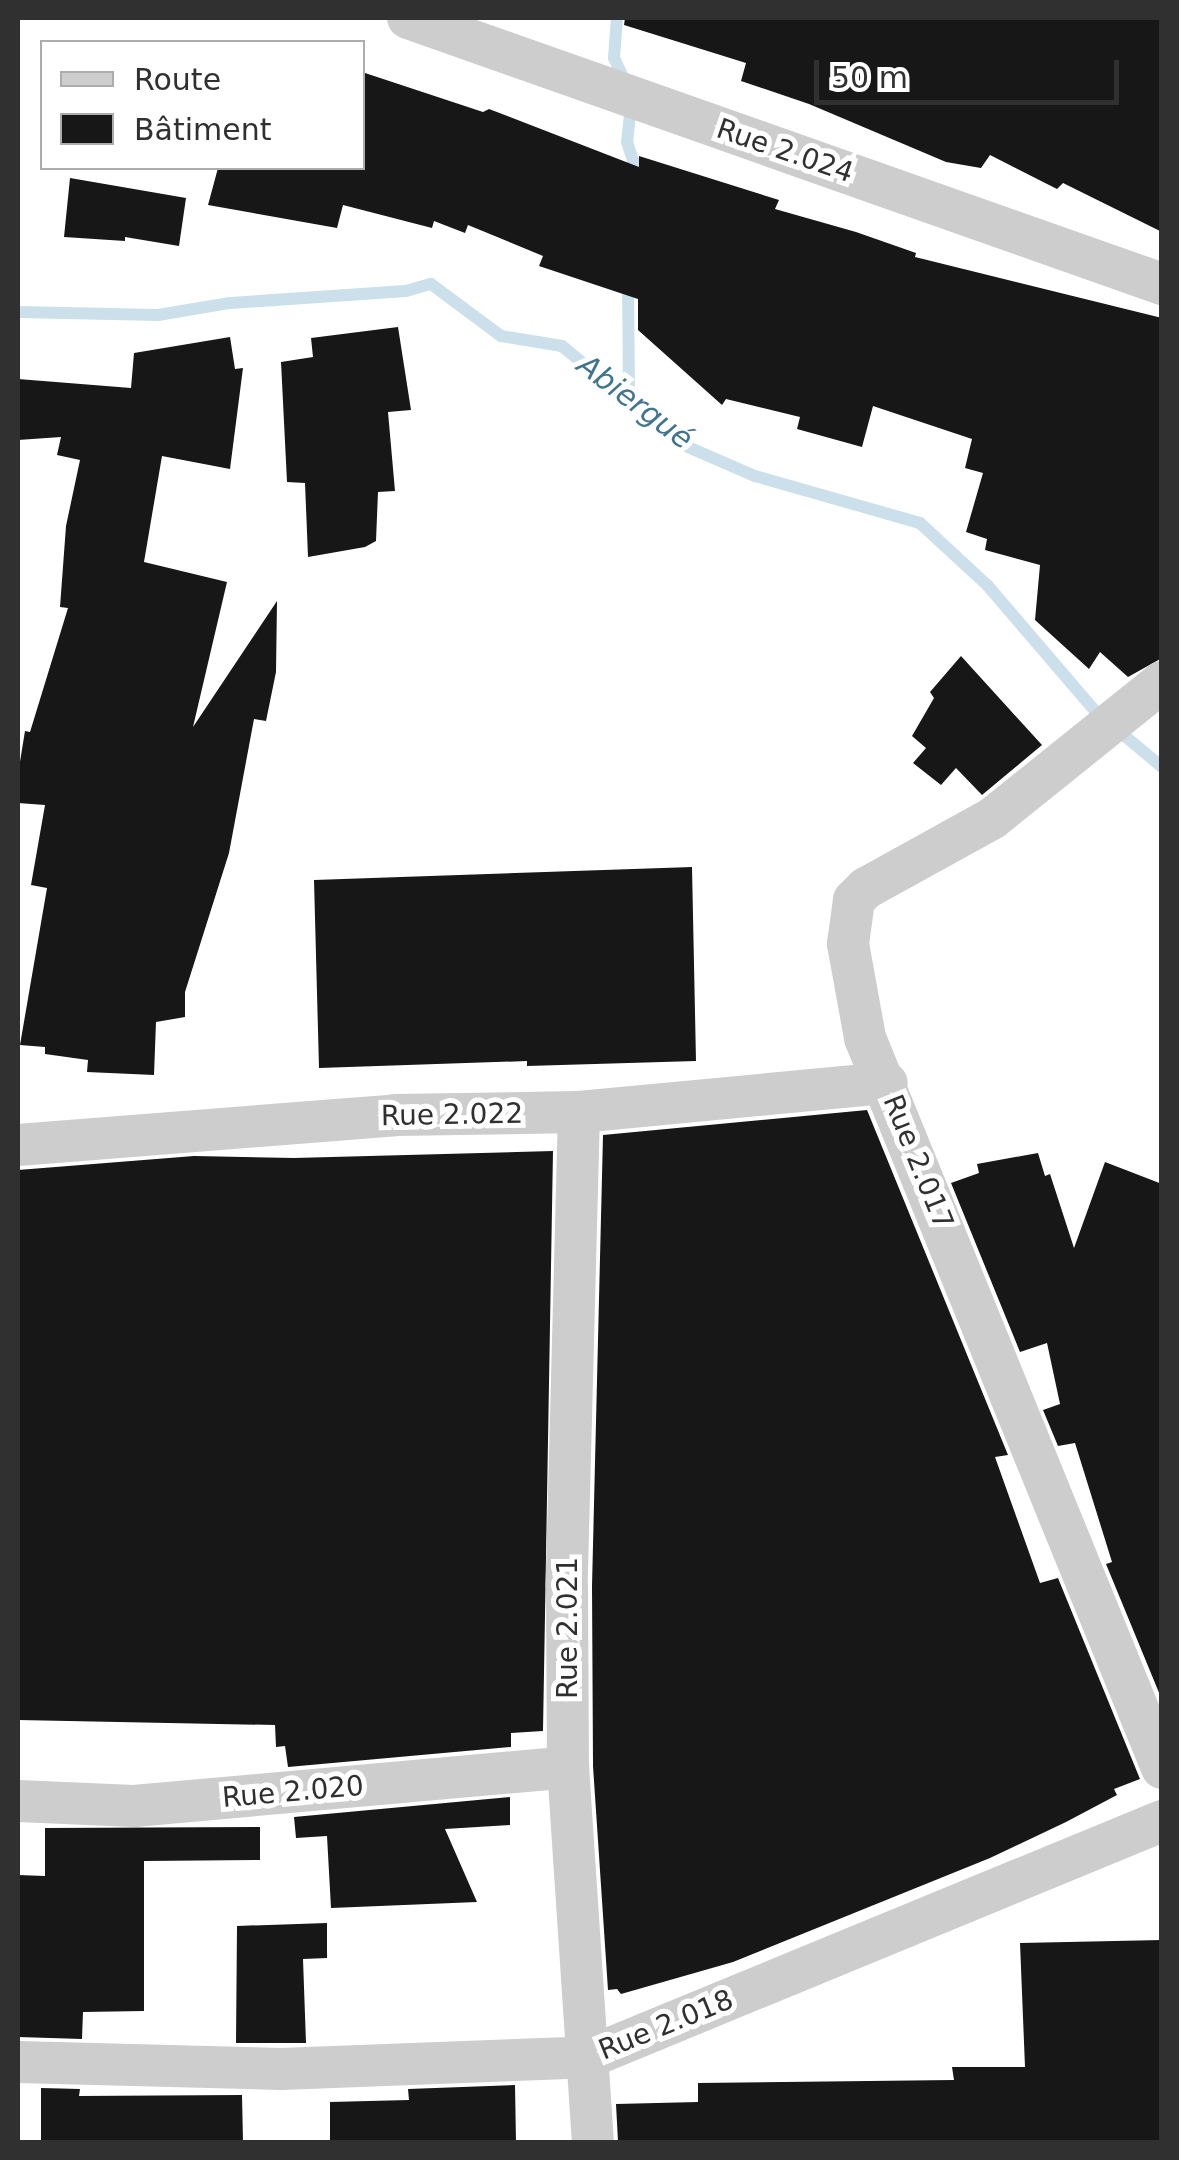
<!DOCTYPE html>
<meta charset="utf-8">
<style>
body{margin:0}
#map{position:relative;width:1179px;height:2160px;overflow:hidden;background:#fff;font-family:"DejaVu Sans",sans-serif}
div>[style]{position:absolute}
.stream>*{height:12px;margin:-6px;padding:0 6px;transform-origin:6px;border-radius:6px;background:#cbe0eb}
.building>*{inset:0;background:#171717}
.minor>*{height:42px;margin:-21px;padding:0 21px;transform-origin:21px;border-radius:21px;background:#cdcdcd}
span{translate:-50% -50%;white-space:nowrap;text-align:center;line-height:1.15;-webkit-text-stroke:10px #fff;paint-order:stroke}
.street-label{font-size:28px;color:#303030}
.water-label{font-size:30px;color:#41758e;font-style:italic}
.frame{position:absolute;inset:0;border:20px solid #303030;pointer-events:none}
.legend{position:absolute;left:40px;top:40px;width:325px;height:130px;box-sizing:border-box;background:#fff;border:2px solid #acacac;margin:0;padding:12px 18px;list-style:none;font-size:30px;color:#303030}
.legend li{display:flex;align-items:center;gap:20px;height:50px}
.legend b{width:50px;border:2px solid #acacac}
.scale{position:absolute;left:814px;top:60px;width:305px;height:45px;box-sizing:border-box;border:5px solid #303030;border-top:0;padding-left:12px;font-size:30px;line-height:35px;white-space:nowrap;color:#303030;-webkit-text-stroke:8px #fff;paint-order:stroke}
</style>
<div id="map">
<div class="stream">
<div style="left:617px;top:18px;width:40px;rotate:94.3deg"></div>
<div style="left:614px;top:58px;width:26px;rotate:65deg"></div>
<div style="left:631px;top:105px;width:37px;rotate:96deg"></div>
<div style="left:627px;top:142px;width:22px;rotate:72deg"></div>
<div style="left:634px;top:163px;width:16px;rotate:94deg"></div>
<div style="left:628px;top:279px;width:123px;rotate:89.5deg"></div>
<div style="left:18px;top:312px;width:140px;rotate:1.2deg"></div>
<div style="left:158px;top:315px;width:73px;rotate:-9.5deg"></div>
<div style="left:230px;top:303px;width:176px;rotate:-3.9deg"></div>
<div style="left:406px;top:291px;width:26px;rotate:-16deg"></div>
<div style="left:431px;top:284px;width:87px;rotate:36.6deg"></div>
<div style="left:501px;top:336px;width:62px;rotate:9.3deg"></div>
<div style="left:562px;top:346px;width:154px;rotate:39.5deg"></div>
<div style="left:681px;top:444px;width:81px;rotate:23.4deg"></div>
<div style="left:755px;top:476px;width:172px;rotate:15.9deg"></div>
<div style="left:920px;top:523px;width:93px;rotate:42.8deg"></div>
<div style="left:988px;top:586px;width:165px;rotate:49.4deg"></div>
<div style="left:1095px;top:711px;width:87px;rotate:39.9deg"></div>
</div>
<div class="building">
<div style="clip-path:polygon(625px 18px,1162px 18px,1162px 232px,1063px 183px,1057px 189px,990px 155px,981px 168px,946px 162px,809px 104px,741px 81px,746px 63px,624px 25px)"></div>
<div style="clip-path:polygon(362px 72px,483px 112px,489px 109px,639px 167px,639px 156px,779px 200px,775px 209px,856px 232px,916px 253px,915px 257px,1162px 318px,1162px 658px,1128px 677px,1100px 652px,1089px 669px,1035px 620px,1040px 565px,985px 550px,987px 539px,966px 532px,983px 473px,965px 468px,972px 439px,873px 406px,862px 447px,797px 429px,800px 417px,726px 399px,722px 405px,638px 330px,638px 299px,539px 266px,543px 256px,468px 225px,465px 233px,434px 221px,432px 228px,343px 205px,337px 228px,208px 205px,218px 168px,362px 168px)"></div>
<div style="clip-path:polygon(70px 178px,186px 198px,179px 246px,125px 237px,125px 241px,64px 237px)"></div>
<div style="clip-path:polygon(398px 327px,411px 410px,388px 412px,395px 491px,378px 492px,376px 541px,365px 547px,308px 557px,305px 483px,287px 482px,281px 362px,313px 357px,311px 338px)"></div>
<div style="clip-path:polygon(230px 337px,235px 369px,243px 368px,230px 469px,162px 456px,144px 562px,227px 582px,193px 727px,277px 601px,276px 672px,266px 721px,254px 719px,229px 853px,185px 992px,185px 1017px,156px 1022px,154px 1075px,87px 1072px,88px 1060px,45px 1054px,45px 1047px,20px 1045px,47px 888px,31px 885px,45px 805px,18px 803px,18px 774px,25px 731px,30px 732px,68px 608px,60px 607px,66px 526px,80px 460px,57px 455px,61px 437px,18px 440px,18px 379px,131px 388px,134px 353px)"></div>
<div style="clip-path:polygon(961px 656px,1042px 745px,982px 795px,956px 768px,941px 785px,913px 763px,926px 748px,912px 736px,934px 698px,930px 692px)"></div>
<div style="clip-path:polygon(692px 867px,696px 1061px,527px 1066px,527px 1061px,319px 1068px,314px 880px)"></div>
<div style="clip-path:polygon(867px 1110px,1008px 1455px,995px 1457px,1040px 1583px,1058px 1578px,1140px 1779px,1114px 1789px,1117px 1795px,1066px 1822px,990px 1858px,733px 1962px,621px 1994px,617px 1989px,608px 1990px,593px 1766px,592px 1586px,603px 1135px)"></div>
<div style="clip-path:polygon(553px 1151px,543px 1731px,511px 1733px,511px 1747px,288px 1767px,285px 1746px,276px 1747px,275px 1725px,18px 1720px,18px 1170px,194px 1156px,294px 1158px)"></div>
<div style="clip-path:polygon(1038px 1153px,1045px 1176px,1050px 1174px,1074px 1248px,1105px 1162px,1162px 1184px,1162px 1700px,1106px 1564px,1112px 1562px,1075px 1443px,1058px 1446px,1043px 1410px,1060px 1404px,1047px 1343px,1020px 1352px,951px 1183px,979px 1173px,977px 1164px)"></div>
<div style="clip-path:polygon(510px 1797px,510px 1825px,445px 1829px,477px 1902px,331px 1908px,327px 1836px,296px 1838px,294px 1817px)"></div>
<div style="clip-path:polygon(260px 1827px,260px 1860px,144px 1861px,144px 2011px,83px 2012px,82px 2039px,18px 2037px,18px 1875px,45px 1876px,45px 1828px)"></div>
<div style="clip-path:polygon(327px 1923px,327px 1958px,303px 1959px,306px 2043px,236px 2043px,237px 1926px)"></div>
<div style="clip-path:polygon(1162px 1940px,1162px 2142px,618px 2142px,616px 2104px,698px 2102px,698px 2083px,954px 2080px,952px 2067px,1025px 2067px,1020px 1943px)"></div>
<div style="clip-path:polygon(515px 2085px,516px 2142px,330px 2142px,330px 2102px,409px 2100px,408px 2089px)"></div>
<div style="clip-path:polygon(41px 2088px,80px 2089px,79px 2096px,242px 2095px,243px 2142px,41px 2142px)"></div>
</div>
<div class="minor">
<div style="left:408px;top:18px;width:800px;rotate:19.43deg"></div>
<div style="left:1162px;top:682px;width:217px;rotate:141.2deg"></div>
<div style="left:993px;top:818px;width:145px;rotate:151.1deg"></div>
<div style="left:866px;top:888px;width:17px;rotate:135deg"></div>
<div style="left:854px;top:900px;width:44px;rotate:97.8deg"></div>
<div style="left:848px;top:944px;width:96px;rotate:79.7deg"></div>
<div style="left:865px;top:1038px;width:788px;rotate:67.86deg"></div>
<div style="left:579px;top:1112px;width:474px;rotate:91.5deg"></div>
<div style="left:567px;top:1586px;width:181px;rotate:89.7deg"></div>
<div style="left:568px;top:1767px;width:376px;rotate:86.2deg"></div>
<div style="left:18px;top:1145px;width:378px;rotate:-4.5deg"></div>
<div style="left:395px;top:1115px;width:184px;rotate:-0.9deg"></div>
<div style="left:579px;top:1112px;width:309px;rotate:-5.4deg"></div>
<div style="left:18px;top:1801px;width:116px;rotate:2.5deg"></div>
<div style="left:134px;top:1806px;width:436px;rotate:-5.1deg"></div>
<div style="left:18px;top:2062px;width:263px;rotate:1.5deg"></div>
<div style="left:281px;top:2069px;width:308px;rotate:-2.2deg"></div>
<div style="left:589px;top:2057px;width:620px;rotate:-22.39deg"></div>
</div>
<div class="street-label">
<span style="left:785px;top:151px;rotate:19deg">Rue 2.024</span>
<span style="left:452px;top:1115px;rotate:-1deg">Rue 2.022</span>
<span style="left:918px;top:1162px;rotate:68deg">Rue 2.017</span>
<span style="left:568px;top:1628px;rotate:-90deg">Rue 2.021</span>
<span style="left:293px;top:1792px;rotate:-5deg">Rue 2.020</span>
<span style="left:666px;top:2025px;rotate:-22deg">Rue 2.018</span>
</div>
<div class="water-label">
<span style="left:635px;top:402px;rotate:37deg">Abiergué</span>
</div>
<div class="frame"></div>
<ul class="legend">
<li><b style="height:12px;background:#cdcdcd"></b>Route</li>
<li><b style="height:28px;background:#171717"></b>Bâtiment</li>
</ul>
<div class="scale">50 m</div>
</div>
